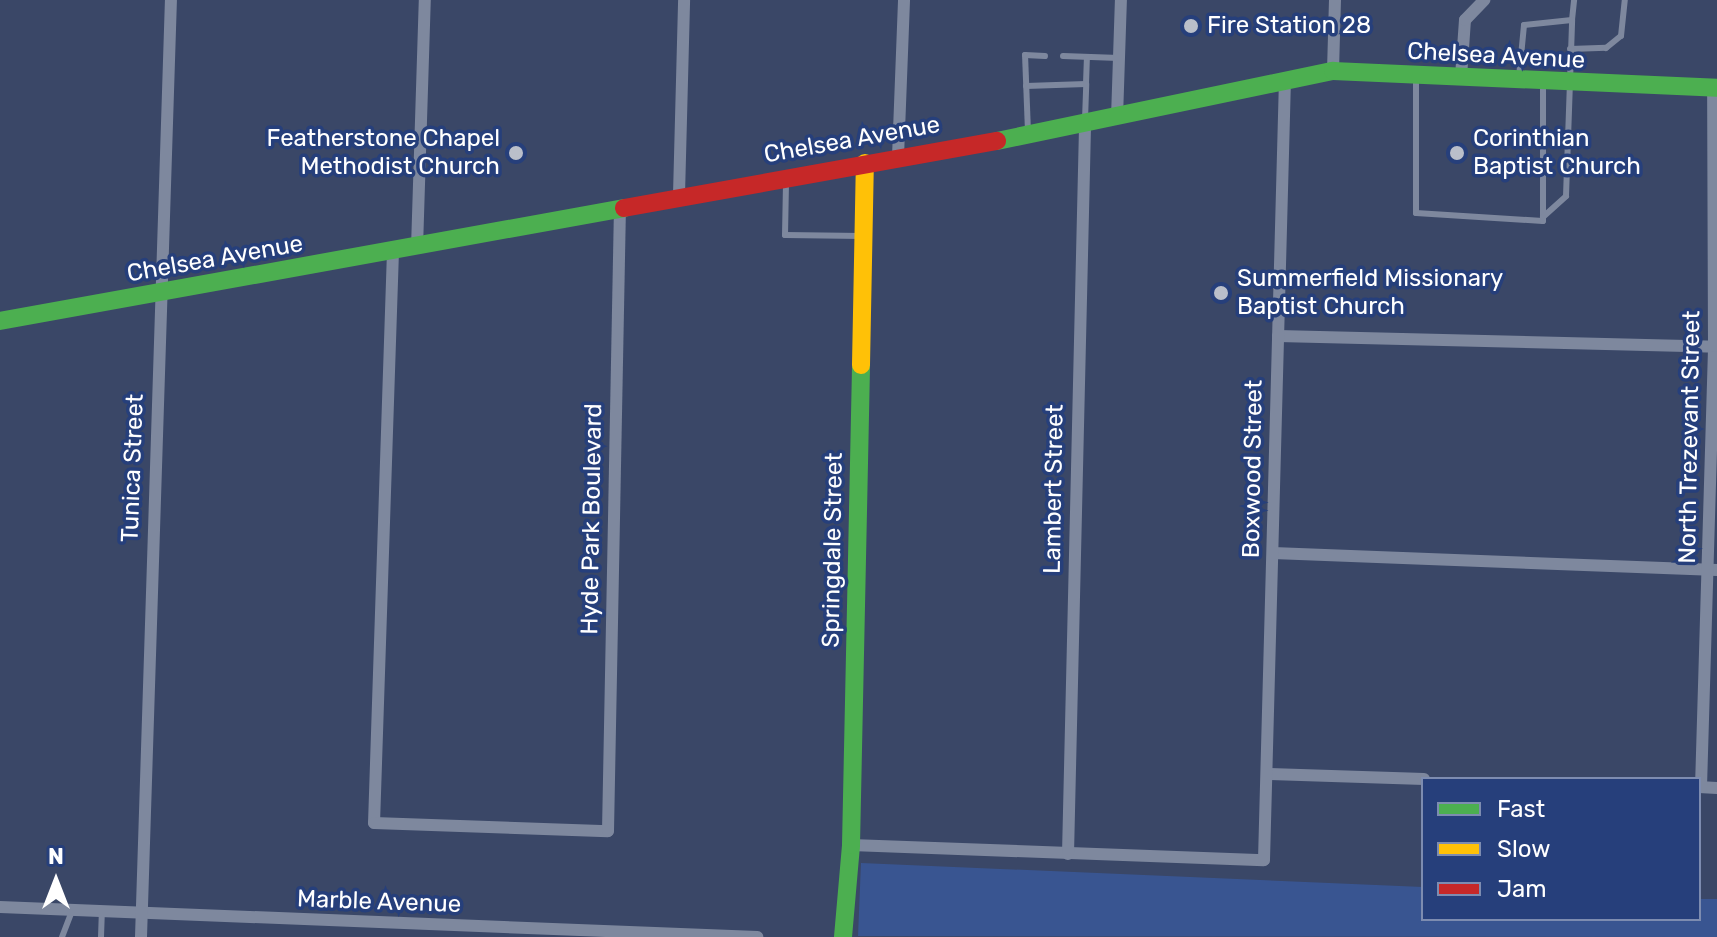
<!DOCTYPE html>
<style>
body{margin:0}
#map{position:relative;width:1717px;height:937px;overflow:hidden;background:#3a4767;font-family:Rubik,sans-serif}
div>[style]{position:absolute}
.green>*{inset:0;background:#395591}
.lane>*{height:6px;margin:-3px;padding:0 3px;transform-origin:3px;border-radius:3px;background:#7e889e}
.street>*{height:12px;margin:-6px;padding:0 6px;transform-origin:6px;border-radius:6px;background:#7e889e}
.fast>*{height:18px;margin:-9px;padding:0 9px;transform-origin:9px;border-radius:9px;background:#4caf50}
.slow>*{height:18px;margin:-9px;padding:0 9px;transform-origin:9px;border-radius:9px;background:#ffc107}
.jam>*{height:18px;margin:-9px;padding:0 9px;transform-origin:9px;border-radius:9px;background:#c62828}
.dots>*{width:22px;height:22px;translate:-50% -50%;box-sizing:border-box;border:4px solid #263f7b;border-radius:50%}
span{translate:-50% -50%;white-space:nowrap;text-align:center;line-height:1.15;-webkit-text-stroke:7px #263f7b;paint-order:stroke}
.poi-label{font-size:24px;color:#fff}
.left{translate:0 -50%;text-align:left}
.right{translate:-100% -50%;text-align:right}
.street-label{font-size:24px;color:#fff}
.legend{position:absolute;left:1421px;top:777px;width:280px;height:144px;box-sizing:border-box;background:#263f7b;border:2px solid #7d8cb0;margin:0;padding:10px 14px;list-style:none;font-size:24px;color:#fff}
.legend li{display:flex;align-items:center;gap:16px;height:40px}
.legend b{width:40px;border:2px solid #7d8cb0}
.north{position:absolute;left:16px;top:841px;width:80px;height:80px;-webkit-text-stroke:6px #263f7b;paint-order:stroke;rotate:0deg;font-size:22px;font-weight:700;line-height:32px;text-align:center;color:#fff}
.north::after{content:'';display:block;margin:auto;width:28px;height:36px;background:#fff;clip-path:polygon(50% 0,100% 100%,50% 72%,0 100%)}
</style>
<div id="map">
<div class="green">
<div style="clip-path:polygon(861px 863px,1423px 887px,1423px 919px,1699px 919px,1699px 899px,1717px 899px,1717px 937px,858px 936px)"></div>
</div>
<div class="lane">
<div style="left:1570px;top:49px;width:36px;rotate:-2deg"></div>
<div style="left:1606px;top:48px;width:19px;rotate:-39deg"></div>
<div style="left:1621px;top:36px;width:36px;rotate:-84deg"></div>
<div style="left:1063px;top:56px;width:56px;rotate:2deg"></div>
<div style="left:1519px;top:77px;width:52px;rotate:-84.5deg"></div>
<div style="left:1524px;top:25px;width:48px;rotate:-5.9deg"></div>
<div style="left:1572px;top:20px;width:20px;rotate:-84deg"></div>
<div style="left:1416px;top:79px;width:134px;rotate:90deg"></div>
<div style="left:1416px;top:213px;width:127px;rotate:3.6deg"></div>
<div style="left:1543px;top:221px;width:139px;rotate:-90deg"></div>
<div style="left:1026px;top:86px;width:60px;rotate:-1.9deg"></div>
<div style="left:1086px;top:84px;width:27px;rotate:-88deg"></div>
<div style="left:1085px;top:120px;width:36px;rotate:-88deg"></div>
<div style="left:1028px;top:132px;width:77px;rotate:-92.2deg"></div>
<div style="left:1025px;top:55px;width:20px;rotate:3deg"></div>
<div style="left:786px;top:183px;width:52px;rotate:91.1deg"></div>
<div style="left:785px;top:235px;width:77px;rotate:0.7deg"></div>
<div style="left:1543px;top:217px;width:31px;rotate:-42deg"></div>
<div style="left:1566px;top:196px;width:176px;rotate:-88deg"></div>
<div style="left:62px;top:937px;width:28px;rotate:-69deg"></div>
<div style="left:101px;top:937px;width:25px;rotate:-88deg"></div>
</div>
<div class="street">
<div style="left:1333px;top:71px;width:71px;rotate:-88.4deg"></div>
<div style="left:1461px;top:77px;width:57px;rotate:-86deg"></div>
<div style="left:1465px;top:20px;width:28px;rotate:-46deg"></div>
<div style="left:1117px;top:118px;width:118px;rotate:-88.1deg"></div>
<div style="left:898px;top:157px;width:157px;rotate:-87.8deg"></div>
<div style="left:679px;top:195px;width:195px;rotate:-88.5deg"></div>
<div style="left:417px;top:248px;width:248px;rotate:-88.2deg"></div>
<div style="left:393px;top:251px;width:572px;rotate:91.9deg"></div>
<div style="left:374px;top:823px;width:234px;rotate:2deg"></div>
<div style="left:608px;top:831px;width:623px;rotate:-88.9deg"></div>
<div style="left:1278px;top:336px;width:439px;rotate:1.4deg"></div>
<div style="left:1273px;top:553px;width:444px;rotate:2.2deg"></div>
<div style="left:1268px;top:774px;width:156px;rotate:1.8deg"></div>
<div style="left:1699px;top:787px;width:18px;rotate:3deg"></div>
<div style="left:1701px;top:787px;width:441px;rotate:-88.3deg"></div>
<div style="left:1714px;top:346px;width:258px;rotate:-90.2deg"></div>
<div style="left:851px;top:845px;width:413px;rotate:2.1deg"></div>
<div style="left:1264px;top:860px;width:780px;rotate:-88.46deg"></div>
<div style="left:1068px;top:854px;width:729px;rotate:-88.66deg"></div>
<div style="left:0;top:907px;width:758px;rotate:2.27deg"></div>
<div style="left:141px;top:937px;width:937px;rotate:-88.17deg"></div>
</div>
<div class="fast">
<div style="left:997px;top:141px;width:343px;rotate:-11.8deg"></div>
<div style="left:1333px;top:71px;width:384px;rotate:2.5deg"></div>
<div style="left:0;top:321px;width:634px;rotate:-10.26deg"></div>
<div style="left:843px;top:937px;width:92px;rotate:-85deg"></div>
<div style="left:851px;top:845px;width:480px;rotate:-88.8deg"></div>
</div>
<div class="slow">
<div style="left:861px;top:365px;width:202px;rotate:-88.9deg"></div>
</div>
<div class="jam">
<div style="left:624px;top:208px;width:379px;rotate:-10.2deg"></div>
</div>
<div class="dots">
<div style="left:1191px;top:26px;background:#babfca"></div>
<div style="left:516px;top:153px;background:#babfca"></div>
<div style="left:1457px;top:153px;background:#babfca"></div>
<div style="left:1221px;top:293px;background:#babfca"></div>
</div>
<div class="poi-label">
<span class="left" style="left:1207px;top:26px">Fire Station 28</span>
<span class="right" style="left:500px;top:153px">Featherstone Chapel<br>Methodist Church</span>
<span class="left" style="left:1473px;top:153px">Corinthian<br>Baptist Church</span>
<span class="left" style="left:1237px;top:293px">Summerfield Missionary<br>Baptist Church</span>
</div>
<div class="street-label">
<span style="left:1496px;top:56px;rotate:3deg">Chelsea Avenue</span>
<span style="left:852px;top:140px;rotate:-10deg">Chelsea Avenue</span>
<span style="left:215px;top:259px;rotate:-10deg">Chelsea Avenue</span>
<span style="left:1690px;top:437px;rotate:-89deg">North Trezevant Street</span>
<span style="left:133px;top:468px;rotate:-88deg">Tunica Street</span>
<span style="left:1253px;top:469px;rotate:-89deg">Boxwood Street</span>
<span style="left:1054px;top:489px;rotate:-89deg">Lambert Street</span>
<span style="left:592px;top:519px;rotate:-89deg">Hyde Park Boulevard</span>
<span style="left:833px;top:550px;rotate:-89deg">Springdale Street</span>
<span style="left:379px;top:902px;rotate:2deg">Marble Avenue</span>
</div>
<ul class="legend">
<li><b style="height:10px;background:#4caf50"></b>Fast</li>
<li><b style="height:10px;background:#ffc107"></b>Slow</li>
<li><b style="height:10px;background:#c62828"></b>Jam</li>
</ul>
<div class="north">N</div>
</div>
